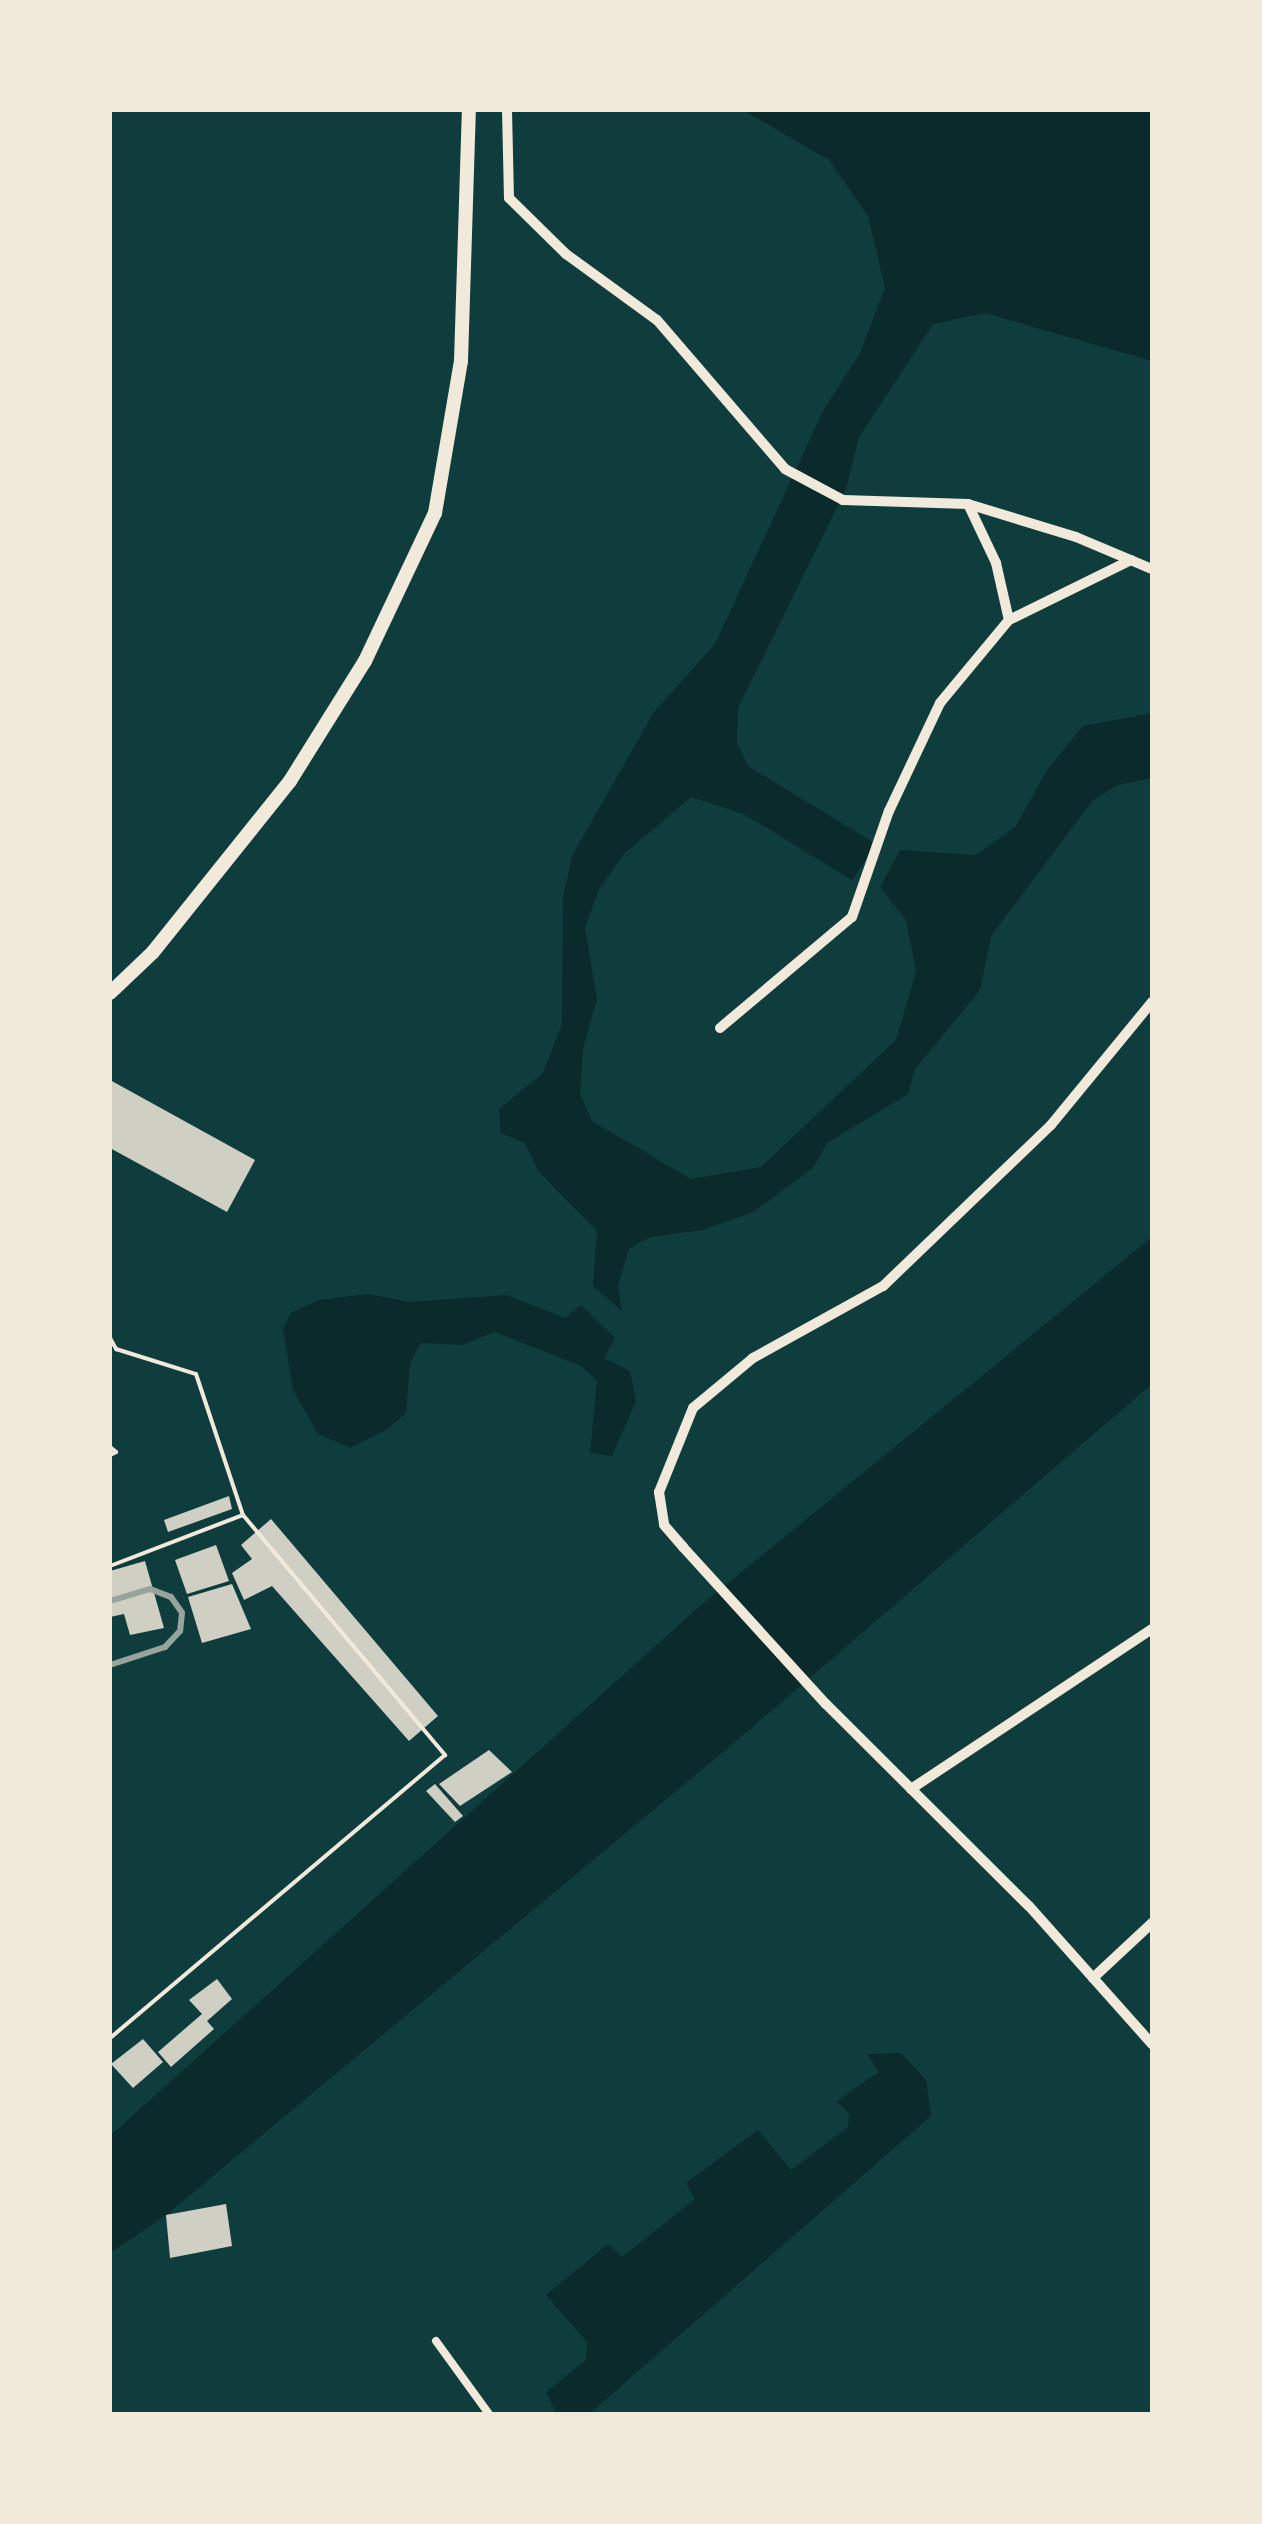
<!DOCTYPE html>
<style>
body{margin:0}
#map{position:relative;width:1262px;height:2524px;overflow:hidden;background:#0f3d3e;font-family:"Work Sans",sans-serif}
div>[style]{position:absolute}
.water>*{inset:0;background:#0a2a2b}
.building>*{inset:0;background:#cfcfc3}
.path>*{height:4px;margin:-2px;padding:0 2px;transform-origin:2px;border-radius:2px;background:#f1e9da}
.pedestrian>*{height:8px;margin:-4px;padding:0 4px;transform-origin:4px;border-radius:4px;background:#f1e9da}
.minor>*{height:10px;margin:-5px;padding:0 5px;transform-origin:5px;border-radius:5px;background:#f1e9da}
.secondary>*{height:14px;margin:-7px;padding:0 7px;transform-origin:7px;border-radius:7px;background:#f1e9da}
.rail>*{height:6px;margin:-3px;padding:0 3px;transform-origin:3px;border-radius:3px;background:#97a49c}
span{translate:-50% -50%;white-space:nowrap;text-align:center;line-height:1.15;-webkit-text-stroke:10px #f1e9da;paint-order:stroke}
.frame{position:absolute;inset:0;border:112px solid #f1e9da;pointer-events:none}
</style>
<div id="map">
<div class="water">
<div style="clip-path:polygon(743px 110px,1152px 110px,1152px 361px,985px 313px,933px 324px,859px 437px,846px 489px,738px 708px,737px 743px,748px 766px,876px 844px,852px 880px,744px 814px,691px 797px,624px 854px,599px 889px,585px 928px,597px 999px,583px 1049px,580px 1094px,592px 1121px,691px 1179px,761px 1167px,896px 1040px,916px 971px,906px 920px,880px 887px,900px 850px,976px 855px,1016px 826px,1047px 770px,1083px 726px,1152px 713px,1152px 778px,1118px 785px,1092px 801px,991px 936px,980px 990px,915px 1069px,908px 1094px,827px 1143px,813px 1168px,753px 1212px,703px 1230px,650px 1237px,629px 1249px,618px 1285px,622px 1311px,593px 1286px,597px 1231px,539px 1172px,525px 1143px,501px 1133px,499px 1109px,543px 1073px,562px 1024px,563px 896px,573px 854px,654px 712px,715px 644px,824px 409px,859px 355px,885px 288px,868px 216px,829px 160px)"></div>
<div style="clip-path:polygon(1152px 1237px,1152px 1384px,729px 1747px,166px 2215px,110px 2253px,110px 2136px,700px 1606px)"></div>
<div style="clip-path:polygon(368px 1294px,409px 1302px,507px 1295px,565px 1318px,581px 1305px,615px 1338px,604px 1358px,630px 1371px,636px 1401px,612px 1456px,590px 1453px,597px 1381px,581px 1366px,495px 1332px,462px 1345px,420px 1343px,410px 1364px,406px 1413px,386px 1430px,350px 1448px,318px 1434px,293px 1390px,283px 1329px,291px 1313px,319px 1300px)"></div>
<div style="clip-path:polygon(901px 2053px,926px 2080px,931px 2116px,589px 2414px,557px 2414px,546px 2392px,586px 2360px,587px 2342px,546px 2295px,608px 2244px,622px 2257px,695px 2199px,686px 2183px,758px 2130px,791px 2170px,848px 2127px,849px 2114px,837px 2101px,879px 2072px,867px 2054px)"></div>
</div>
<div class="building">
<div style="clip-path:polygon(110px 1080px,255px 1160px,227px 1212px,110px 1148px)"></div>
<div style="clip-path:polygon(229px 1496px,232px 1509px,168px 1532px,164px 1520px)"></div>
<div style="clip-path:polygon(271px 1519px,438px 1716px,409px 1741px,272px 1586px,244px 1600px,232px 1573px,252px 1559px,241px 1545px)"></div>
<div style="clip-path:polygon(216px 1545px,229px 1581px,187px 1594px,175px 1560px)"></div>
<div style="clip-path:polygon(145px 1561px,164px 1628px,130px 1635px,124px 1614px,110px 1617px,110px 1571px)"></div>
<div style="clip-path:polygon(232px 1584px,251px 1629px,202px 1643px,188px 1597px)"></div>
<div style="clip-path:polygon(489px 1750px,512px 1772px,460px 1806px,439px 1784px)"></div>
<div style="clip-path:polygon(435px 1784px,463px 1816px,455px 1822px,426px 1791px)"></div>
<div style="clip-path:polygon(217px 1979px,232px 1999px,207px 2021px,214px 2029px,171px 2067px,158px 2052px,202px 2014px,189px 2000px)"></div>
<div style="clip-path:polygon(143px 2039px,163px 2062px,133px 2088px,111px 2064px)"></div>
<div style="clip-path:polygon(226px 2204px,232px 2246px,170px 2258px,166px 2215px)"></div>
</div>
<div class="path">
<div style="left:110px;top:1338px;width:13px;rotate:61deg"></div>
<div style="left:116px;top:1349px;width:84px;rotate:17.4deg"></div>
<div style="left:196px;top:1374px;width:149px;rotate:71.6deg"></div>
<div style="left:243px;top:1515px;width:314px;rotate:49.9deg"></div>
<div style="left:445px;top:1755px;width:439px;rotate:139.8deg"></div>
<div style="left:110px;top:1447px;width:8px;rotate:40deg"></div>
<div style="left:116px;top:1452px;width:7px;rotate:153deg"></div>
<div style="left:110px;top:1566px;width:142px;rotate:-21deg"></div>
</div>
<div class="pedestrian">
<div style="left:436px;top:2341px;width:90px;rotate:54deg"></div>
</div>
<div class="minor">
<div style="left:507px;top:110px;width:88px;rotate:88.7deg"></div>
<div style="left:509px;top:198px;width:80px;rotate:44.5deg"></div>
<div style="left:566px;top:254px;width:112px;rotate:36deg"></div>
<div style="left:657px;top:320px;width:196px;rotate:49.3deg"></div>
<div style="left:785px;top:469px;width:66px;rotate:28.1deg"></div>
<div style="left:843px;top:500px;width:125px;rotate:1.8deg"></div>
<div style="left:968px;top:504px;width:113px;rotate:17deg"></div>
<div style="left:1076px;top:537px;width:82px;rotate:22.8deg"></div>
<div style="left:968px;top:504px;width:65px;rotate:64.6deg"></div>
<div style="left:996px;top:563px;width:58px;rotate:77.2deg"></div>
<div style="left:1152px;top:1002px;width:159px;rotate:129.4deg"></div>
<div style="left:1051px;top:1125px;width:233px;rotate:136.2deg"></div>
<div style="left:883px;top:1286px;width:149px;rotate:151deg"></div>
<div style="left:753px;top:1358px;width:78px;rotate:140.2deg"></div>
<div style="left:693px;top:1408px;width:91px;rotate:112deg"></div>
<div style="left:659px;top:1492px;width:33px;rotate:81deg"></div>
<div style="left:664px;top:1525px;width:29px;rotate:49deg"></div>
<div style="left:683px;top:1547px;width:212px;rotate:47.7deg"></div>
<div style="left:826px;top:1704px;width:286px;rotate:44.9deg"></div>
<div style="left:1029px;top:1906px;width:185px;rotate:48.3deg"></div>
<div style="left:720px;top:1028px;width:172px;rotate:-40.1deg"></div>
<div style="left:852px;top:917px;width:112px;rotate:-70.8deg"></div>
<div style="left:889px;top:811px;width:119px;rotate:-64.7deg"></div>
<div style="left:940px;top:703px;width:108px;rotate:-50.3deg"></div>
<div style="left:1009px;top:620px;width:136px;rotate:-26.2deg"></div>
<div style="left:911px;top:1789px;width:289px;rotate:-33.6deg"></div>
<div style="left:1093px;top:1978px;width:81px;rotate:-43deg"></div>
</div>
<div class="secondary">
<div style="left:110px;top:993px;width:59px;rotate:-43.6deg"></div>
<div style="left:153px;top:952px;width:219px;rotate:-51.3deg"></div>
<div style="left:290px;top:781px;width:142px;rotate:-58deg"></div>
<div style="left:365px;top:661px;width:164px;rotate:-64.7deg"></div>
<div style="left:435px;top:513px;width:154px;rotate:-80.3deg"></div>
<div style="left:461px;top:361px;width:251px;rotate:-88.2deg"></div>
</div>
<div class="rail">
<div style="left:110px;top:1601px;width:42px;rotate:-16.7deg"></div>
<div style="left:150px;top:1589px;width:22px;rotate:21deg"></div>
<div style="left:171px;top:1597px;width:19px;rotate:55deg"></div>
<div style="left:182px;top:1613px;width:18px;rotate:96deg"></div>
<div style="left:180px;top:1631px;width:22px;rotate:133deg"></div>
<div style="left:165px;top:1647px;width:58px;rotate:161.9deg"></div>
</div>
<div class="frame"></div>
</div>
